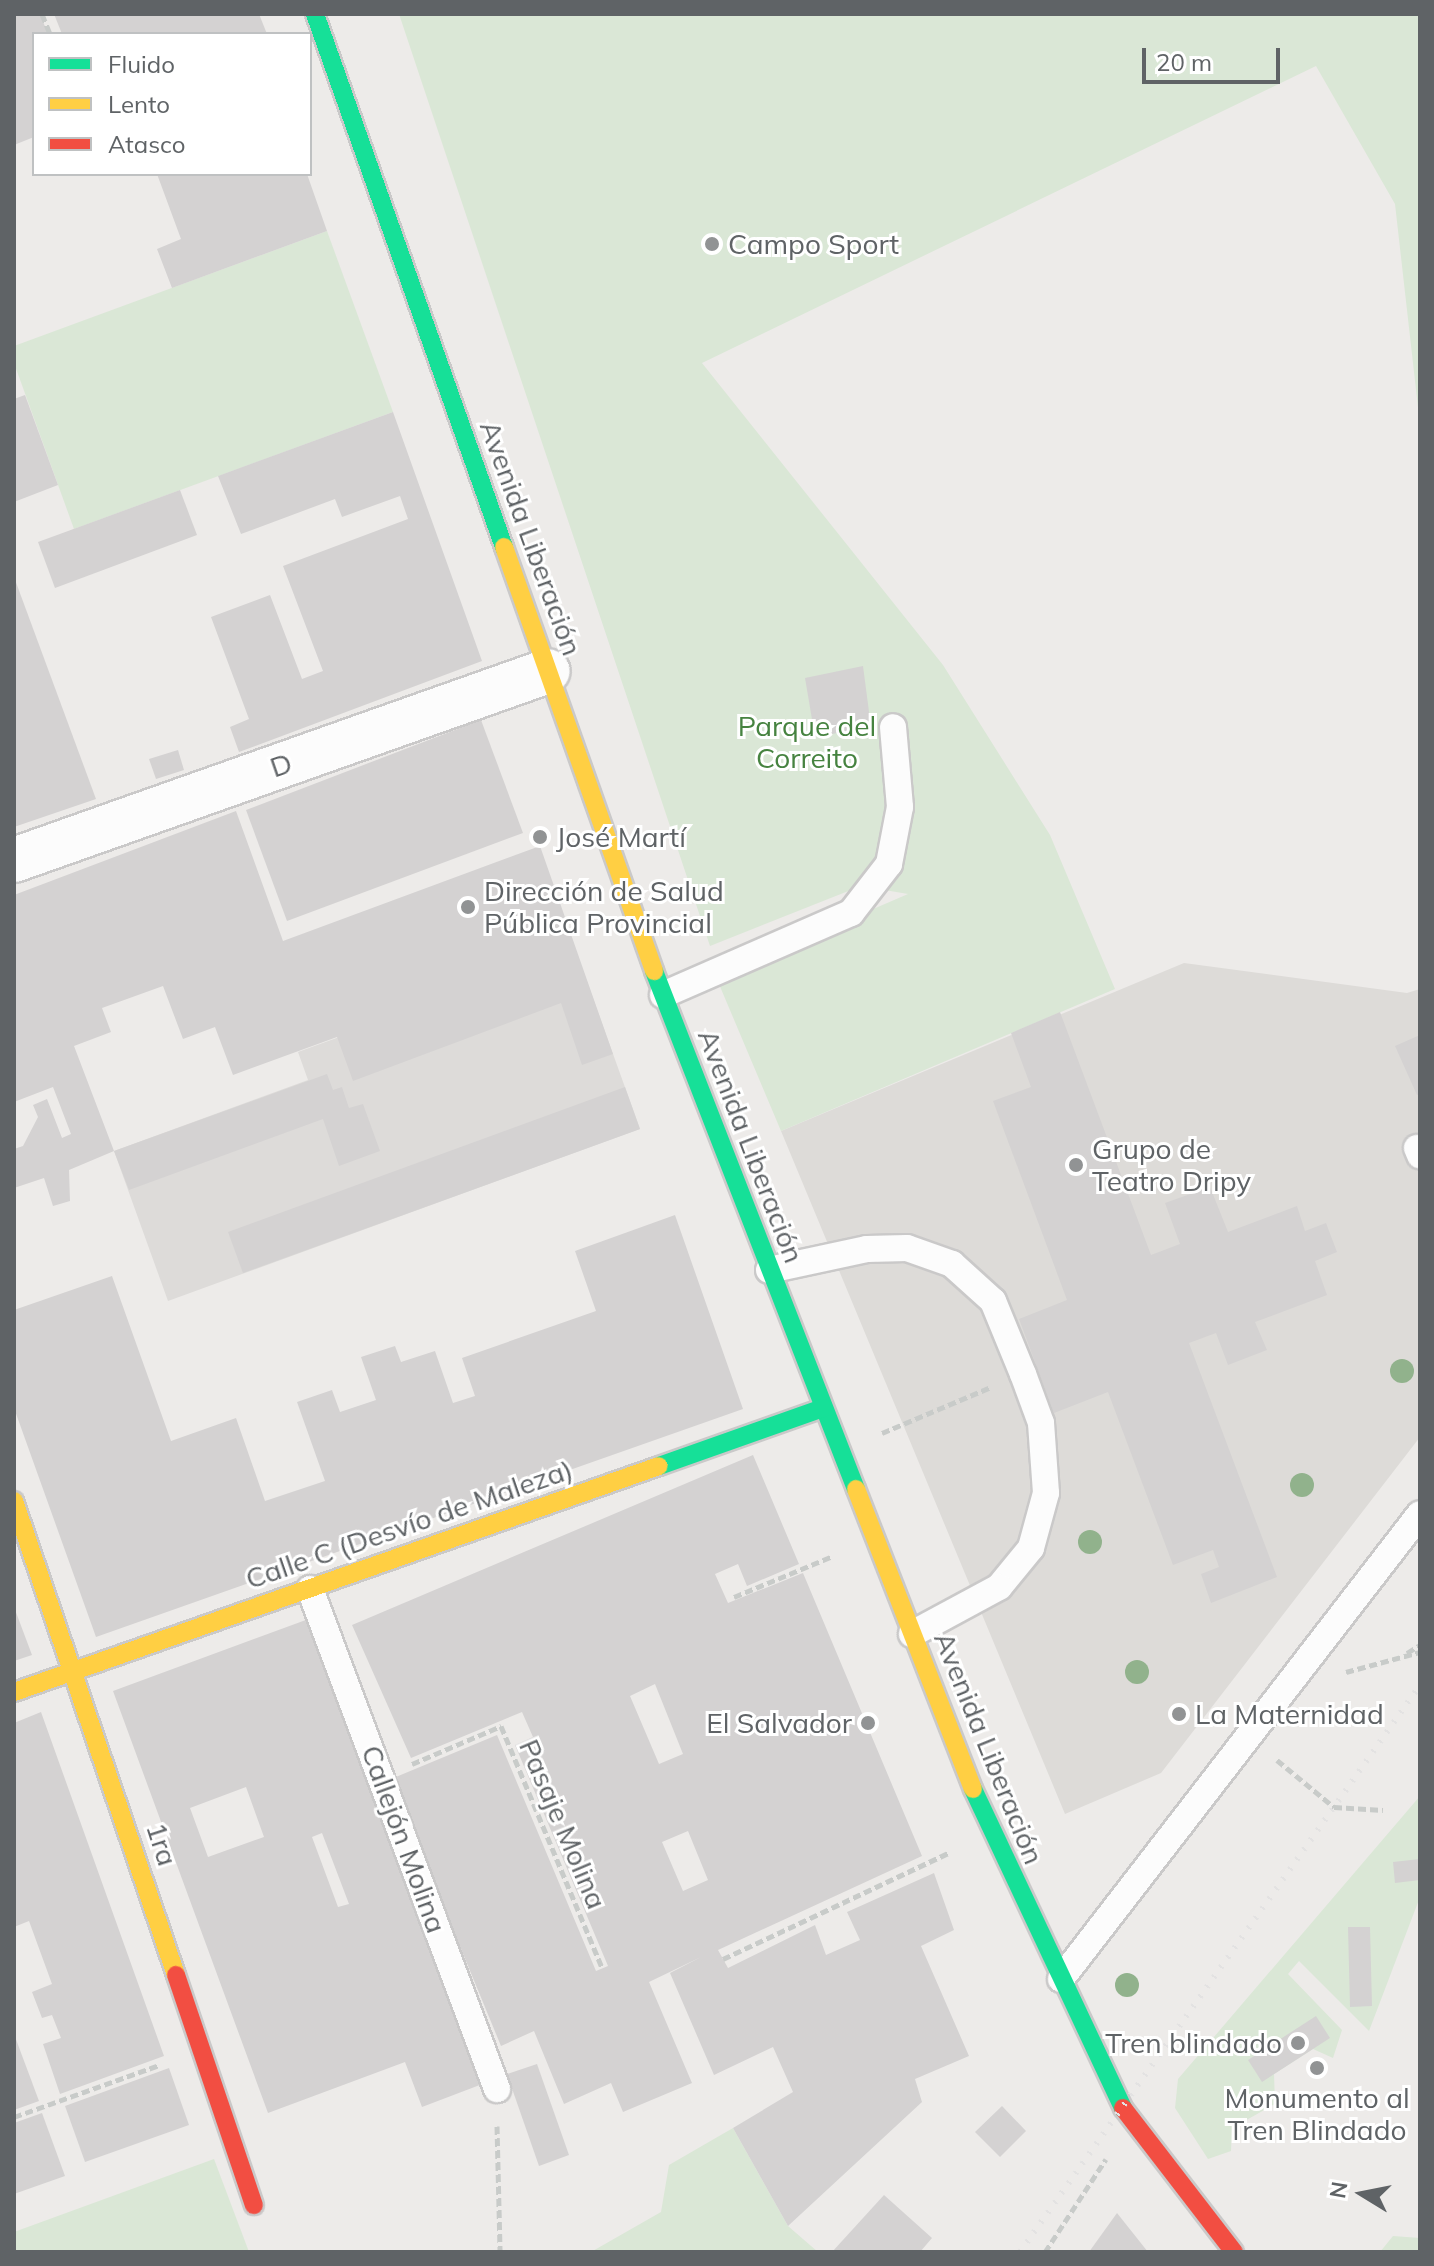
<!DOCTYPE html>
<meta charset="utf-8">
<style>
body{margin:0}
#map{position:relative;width:1434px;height:2266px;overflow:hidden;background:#edebe9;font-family:Mulish,sans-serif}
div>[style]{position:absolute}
.industrial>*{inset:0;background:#dddbd9}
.education>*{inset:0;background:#dddbd8}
.green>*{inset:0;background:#dae7d6}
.building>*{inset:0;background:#d4d2d2}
.path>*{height:5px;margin-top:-2.5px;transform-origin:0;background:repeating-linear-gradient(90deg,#c8cbc9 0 8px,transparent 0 12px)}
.roads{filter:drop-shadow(2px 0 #cac9c9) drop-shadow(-2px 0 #cac9c9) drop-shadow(0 2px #cac9c9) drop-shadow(0 -2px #cac9c9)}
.lane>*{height:26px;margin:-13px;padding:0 13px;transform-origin:13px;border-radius:13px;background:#fcfcfc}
.street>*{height:44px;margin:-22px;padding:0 22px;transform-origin:22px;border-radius:22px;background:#fcfcfc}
.fast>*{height:18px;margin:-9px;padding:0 9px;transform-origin:9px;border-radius:9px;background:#16e098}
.slow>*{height:18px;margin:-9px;padding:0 9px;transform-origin:9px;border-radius:9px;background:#ffcf43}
.jam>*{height:18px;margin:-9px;padding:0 9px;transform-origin:9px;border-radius:9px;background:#f24e42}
.rail>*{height:6px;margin-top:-3px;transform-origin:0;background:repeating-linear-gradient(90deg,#e3e2e2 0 2px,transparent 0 12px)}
.trees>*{width:24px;height:24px;margin:-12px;border-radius:50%;background:#91b28c}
.dots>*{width:22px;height:22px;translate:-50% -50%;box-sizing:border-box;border:4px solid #fff;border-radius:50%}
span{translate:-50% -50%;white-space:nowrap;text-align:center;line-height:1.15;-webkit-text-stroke:6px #fff;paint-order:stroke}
.poi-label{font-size:28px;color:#5f6366}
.left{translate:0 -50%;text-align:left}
.right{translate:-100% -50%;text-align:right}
.street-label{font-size:28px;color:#5f6366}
.park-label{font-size:28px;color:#468340}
.frame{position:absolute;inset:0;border:16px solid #5f6366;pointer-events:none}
.legend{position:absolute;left:32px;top:32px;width:280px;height:144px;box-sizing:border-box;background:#fff;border:2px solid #bfc1c2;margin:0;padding:10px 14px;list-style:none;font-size:24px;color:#5f6366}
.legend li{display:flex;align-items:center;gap:16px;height:40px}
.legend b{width:40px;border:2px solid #bfc1c2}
.north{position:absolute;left:1322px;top:2154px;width:80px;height:80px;-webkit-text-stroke:6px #fff;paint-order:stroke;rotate:280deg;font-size:22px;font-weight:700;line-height:32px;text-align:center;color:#5f6366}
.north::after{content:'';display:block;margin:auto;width:28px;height:36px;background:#5f6366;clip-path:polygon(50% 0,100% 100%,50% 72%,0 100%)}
.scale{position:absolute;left:1142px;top:48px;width:138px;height:36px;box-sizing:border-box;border:4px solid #5f6366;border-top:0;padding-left:10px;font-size:24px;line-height:28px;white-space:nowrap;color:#5f6366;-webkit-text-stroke:6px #fff;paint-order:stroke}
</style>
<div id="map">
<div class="industrial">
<div style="clip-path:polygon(576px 951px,640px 1129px,168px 1301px,114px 1151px,308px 1080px,298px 1052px)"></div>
</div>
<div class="education">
<div style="clip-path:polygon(1184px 963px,1407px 993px,1420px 989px,1420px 1437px,1161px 1773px,1065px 1814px,781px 1131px)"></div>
</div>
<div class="green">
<div style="clip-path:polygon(399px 14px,1420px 14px,1420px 425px,1395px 204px,1316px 66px,702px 363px,943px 665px,1050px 835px,1115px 989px,781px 1131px,716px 977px,908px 894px,861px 886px,710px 946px)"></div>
<div style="clip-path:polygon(327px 231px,393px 412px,74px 529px,14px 363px,14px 346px)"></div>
<div style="clip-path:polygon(1420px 1796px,1420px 1897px,1369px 2031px,1299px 1961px,1288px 1974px,1342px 2030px,1333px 2058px,1313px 2049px,1274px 2074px,1275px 2104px,1232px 2128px,1231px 2151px,1208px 2159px,1175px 2108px,1178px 2079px)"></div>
<div style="clip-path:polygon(733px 2128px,788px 2226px,818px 2252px,591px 2252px,661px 2212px,669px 2165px)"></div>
<div style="clip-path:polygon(214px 2159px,249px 2252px,14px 2252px,14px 2232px)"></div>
<div style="clip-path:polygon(1393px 2236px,1420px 2238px,1420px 2252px,1380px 2252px)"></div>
</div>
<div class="building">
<div style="clip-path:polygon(14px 14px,40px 14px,48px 34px,34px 34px,34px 137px,14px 145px)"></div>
<div style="clip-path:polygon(54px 14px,259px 14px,267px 34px,62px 34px)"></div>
<div style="clip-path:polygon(157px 174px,307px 174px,327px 231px,172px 288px,157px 249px,181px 239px)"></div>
<div style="clip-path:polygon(25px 395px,58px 485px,14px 502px,14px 399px)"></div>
<div style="clip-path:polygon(393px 412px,482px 661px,239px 752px,230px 727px,249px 719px,211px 617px,270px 595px,302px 679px,323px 671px,283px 566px,408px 519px,400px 496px,342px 517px,335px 499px,241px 534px,218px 476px)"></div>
<div style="clip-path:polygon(180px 490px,197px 535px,55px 588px,38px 542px)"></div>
<div style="clip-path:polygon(14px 577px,96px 799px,14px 827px)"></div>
<div style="clip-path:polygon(863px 666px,871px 727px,815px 737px,805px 678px)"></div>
<div style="clip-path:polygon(481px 720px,523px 833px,287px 921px,246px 810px)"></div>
<div style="clip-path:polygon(178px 750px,184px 770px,156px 779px,149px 759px)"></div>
<div style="clip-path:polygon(236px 811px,283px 941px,540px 846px,613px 1054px,582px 1065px,561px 1003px,353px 1081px,337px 1037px,233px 1075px,215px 1027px,183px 1039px,163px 986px,102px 1008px,111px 1032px,74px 1046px,114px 1151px,327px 1074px,333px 1090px,342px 1087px,349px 1108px,363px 1104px,380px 1151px,339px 1166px,323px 1119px,129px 1190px,114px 1151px,69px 1170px,70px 1201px,53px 1206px,44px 1178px,14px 1188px,14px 1149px,23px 1146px,38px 1117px,33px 1105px,47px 1099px,62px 1138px,71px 1134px,53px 1087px,14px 1102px,14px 895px)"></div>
<div style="clip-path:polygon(1060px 1012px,1151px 1255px,1180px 1244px,1165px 1203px,1210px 1187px,1228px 1232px,1297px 1206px,1305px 1231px,1326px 1223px,1337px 1252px,1315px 1261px,1327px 1295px,1255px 1322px,1267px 1350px,1228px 1365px,1216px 1333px,1189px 1343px,1277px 1577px,1211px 1603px,1201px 1574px,1219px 1567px,1213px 1550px,1173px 1565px,1108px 1392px,1054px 1413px,1019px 1319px,1067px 1300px,993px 1101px,1031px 1087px,1011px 1033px)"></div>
<div style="clip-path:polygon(1420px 1035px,1420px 1094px,1417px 1095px,1395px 1046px)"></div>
<div style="clip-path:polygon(625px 1087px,640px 1129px,243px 1273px,228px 1232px)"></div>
<div style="clip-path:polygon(675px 1215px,743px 1409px,96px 1637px,14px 1408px,14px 1310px,112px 1276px,171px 1441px,236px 1418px,265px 1501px,325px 1481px,297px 1402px,332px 1390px,340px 1412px,376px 1400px,361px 1357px,395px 1346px,401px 1362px,435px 1351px,453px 1403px,475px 1396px,462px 1358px,596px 1311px,575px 1251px)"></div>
<div style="clip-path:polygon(evenodd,753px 1455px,799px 1564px,747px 1586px,738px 1564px,715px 1574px,728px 1603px,803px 1573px,922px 1856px,718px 1950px,728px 1968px,815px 1925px,826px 1955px,860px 1940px,847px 1912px,934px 1873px,954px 1930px,921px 1946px,969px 2056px,915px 2079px,922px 2102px,788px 2226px,733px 2128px,793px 2092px,773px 2047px,714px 2075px,670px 1973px,701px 1957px,649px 1982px,692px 2083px,623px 2112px,611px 2083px,564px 2104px,534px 2031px,501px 2046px,391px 1779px,497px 1735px,596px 1971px,608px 1966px,515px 1745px,533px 1737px,522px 1712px,411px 1758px,352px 1625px,753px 1455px,655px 1684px,683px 1754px,659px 1764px,630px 1696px,655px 1684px,753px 1455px,688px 1831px,708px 1880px,683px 1891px,662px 1842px,688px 1831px)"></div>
<div style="clip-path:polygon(14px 1607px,32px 1655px,14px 1661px)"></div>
<div style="clip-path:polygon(evenodd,314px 1617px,485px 2083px,422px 2107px,405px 2062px,268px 2113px,113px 1691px,314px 1617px,246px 1787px,264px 1837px,208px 1857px,190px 1808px,246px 1787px,314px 1617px,322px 1833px,349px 1904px,338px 1907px,312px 1837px,322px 1833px)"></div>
<div style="clip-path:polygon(41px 1712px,164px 2056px,60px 2094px,43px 2044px,61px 2038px,52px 2015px,42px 2018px,32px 1992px,52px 1984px,29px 1921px,14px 1927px,14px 1723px)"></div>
<div style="clip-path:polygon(1420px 1859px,1420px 1880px,1395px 1883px,1393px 1862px)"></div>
<div style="clip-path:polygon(1348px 1927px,1370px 1927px,1372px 2006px,1350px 2007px)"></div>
<div style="clip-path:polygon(1316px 2016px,1330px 2038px,1262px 2082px,1248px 2060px)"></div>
<div style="clip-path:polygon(14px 2034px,39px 2101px,14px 2110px)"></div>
<div style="clip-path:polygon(537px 2064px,569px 2155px,539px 2166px,507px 2074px)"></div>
<div style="clip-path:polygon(169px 2068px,189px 2125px,85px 2162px,65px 2106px)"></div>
<div style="clip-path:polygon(1002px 2106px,1026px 2131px,1000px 2157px,975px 2132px)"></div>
<div style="clip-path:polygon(42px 2113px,65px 2176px,14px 2194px,14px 2123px)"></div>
<div style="clip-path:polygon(884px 2195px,932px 2238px,920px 2252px,832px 2252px)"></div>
<div style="clip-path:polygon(1117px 2213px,1148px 2252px,1089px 2252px)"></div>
</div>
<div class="path">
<div style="left:42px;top:14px;width:22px;rotate:68deg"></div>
<div style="left:882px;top:1433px;width:118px;rotate:-22.9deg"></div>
<div style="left:734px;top:1597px;width:107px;rotate:-22.5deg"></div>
<div style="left:1407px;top:1653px;width:15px;rotate:-32deg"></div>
<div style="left:1346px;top:1672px;width:77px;rotate:-15.1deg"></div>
<div style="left:1277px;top:1760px;width:74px;rotate:39.5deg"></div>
<div style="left:1334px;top:1807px;width:49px;rotate:3.5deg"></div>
<div style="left:412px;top:1764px;width:97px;rotate:-23.1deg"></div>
<div style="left:501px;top:1726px;width:262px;rotate:67.3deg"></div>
<div style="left:723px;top:1959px;width:251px;rotate:-25.2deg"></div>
<div style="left:14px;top:2117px;width:154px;rotate:-19.7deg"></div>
<div style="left:497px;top:2126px;width:126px;rotate:88.6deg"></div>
<div style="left:1045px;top:2252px;width:111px;rotate:-56.7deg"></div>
</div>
<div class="roads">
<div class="lane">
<div style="left:663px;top:995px;width:205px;rotate:-23.6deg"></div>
<div style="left:851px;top:913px;width:62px;rotate:-52.2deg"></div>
<div style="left:889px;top:864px;width:58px;rotate:-79.1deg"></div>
<div style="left:900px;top:807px;width:80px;rotate:-95deg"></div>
<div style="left:1417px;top:1148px;width:8px;rotate:67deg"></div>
<div style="left:769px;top:1270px;width:100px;rotate:-12.1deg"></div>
<div style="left:867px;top:1249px;width:40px;rotate:-1.4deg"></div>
<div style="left:907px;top:1248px;width:48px;rotate:19.6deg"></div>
<div style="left:952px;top:1264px;width:55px;rotate:42.1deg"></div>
<div style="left:993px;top:1301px;width:79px;rotate:67.7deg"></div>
<div style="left:1023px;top:1374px;width:52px;rotate:69.8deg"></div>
<div style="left:1041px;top:1423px;width:70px;rotate:85.9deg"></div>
<div style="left:1046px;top:1493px;width:57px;rotate:105.3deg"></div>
<div style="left:1031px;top:1548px;width:50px;rotate:129.4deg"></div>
<div style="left:999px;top:1587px;width:99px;rotate:151.6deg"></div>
<div style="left:310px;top:1589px;width:534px;rotate:69.49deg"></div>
<div style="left:1061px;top:1979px;width:587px;rotate:-52.33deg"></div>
</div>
<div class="street">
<div style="left:14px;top:860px;width:566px;rotate:-19.49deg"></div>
</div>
<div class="fast">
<div style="left:315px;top:14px;width:566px;rotate:70.48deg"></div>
<div style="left:654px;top:971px;width:556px;rotate:68.7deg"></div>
<div style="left:659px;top:1466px;width:174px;rotate:-19.5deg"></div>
<div style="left:973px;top:1789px;width:353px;rotate:64.8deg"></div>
</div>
<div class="slow">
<div style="left:504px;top:547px;width:450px;rotate:70.5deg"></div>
<div style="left:856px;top:1489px;width:322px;rotate:68.7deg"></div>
<div style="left:14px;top:1501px;width:501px;rotate:71.13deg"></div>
<div style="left:14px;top:1692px;width:683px;rotate:-19.31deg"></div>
</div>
<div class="jam">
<div style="left:176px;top:1975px;width:243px;rotate:71.3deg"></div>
<div style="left:1123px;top:2108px;width:182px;rotate:52.4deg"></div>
</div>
</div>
<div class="rail">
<div style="left:1020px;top:2252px;width:694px;rotate:-54.8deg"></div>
</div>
<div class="trees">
<div style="left:1402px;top:1371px"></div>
<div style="left:1302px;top:1485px"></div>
<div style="left:1090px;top:1542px"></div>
<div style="left:1137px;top:1672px"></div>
<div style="left:1127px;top:1985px"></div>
</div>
<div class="dots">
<div style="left:712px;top:244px;background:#919394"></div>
<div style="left:540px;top:837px;background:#919394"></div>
<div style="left:468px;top:907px;background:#919394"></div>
<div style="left:1076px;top:1165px;background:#919394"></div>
<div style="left:1179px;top:1714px;background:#919394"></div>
<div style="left:868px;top:1723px;background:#919394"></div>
<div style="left:1298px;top:2043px;background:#919394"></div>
<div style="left:1317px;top:2068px;background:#919394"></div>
</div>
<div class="poi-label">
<span class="left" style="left:728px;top:244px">Campo Sport</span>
<span class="left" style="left:556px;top:837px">José Martí</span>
<span class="left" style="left:484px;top:907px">Dirección de Salud<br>Pública Provincial</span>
<span class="left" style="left:1092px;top:1165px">Grupo de<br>Teatro Dripy</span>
<span class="left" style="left:1195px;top:1714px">La Maternidad</span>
<span class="right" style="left:852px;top:1723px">El Salvador</span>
<span class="right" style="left:1282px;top:2043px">Tren blindado</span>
<span style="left:1317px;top:2114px">Monumento al<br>Tren Blindado</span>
</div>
<div class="street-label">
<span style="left:531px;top:538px;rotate:70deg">Avenida Liberación</span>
<span style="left:281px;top:765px;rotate:-19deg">D</span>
<span style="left:751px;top:1146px;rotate:69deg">Avenida Liberación</span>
<span style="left:409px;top:1524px;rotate:-19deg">Calle C (Desvío de Maleza)</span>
<span style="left:989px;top:1748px;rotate:68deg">Avenida Liberación</span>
<span style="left:563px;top:1824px;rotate:67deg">Pasaje Molina</span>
<span style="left:404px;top:1839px;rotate:70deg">Callejón Molina</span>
<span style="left:162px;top:1844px;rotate:72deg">1ra</span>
</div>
<div class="park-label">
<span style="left:807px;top:742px">Parque del<br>Correito</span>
</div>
<div class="frame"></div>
<ul class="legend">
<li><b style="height:10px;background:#16e098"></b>Fluido</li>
<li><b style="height:10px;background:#ffcf43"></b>Lento</li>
<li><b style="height:10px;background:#f24e42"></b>Atasco</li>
</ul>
<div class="north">N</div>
<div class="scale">20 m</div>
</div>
